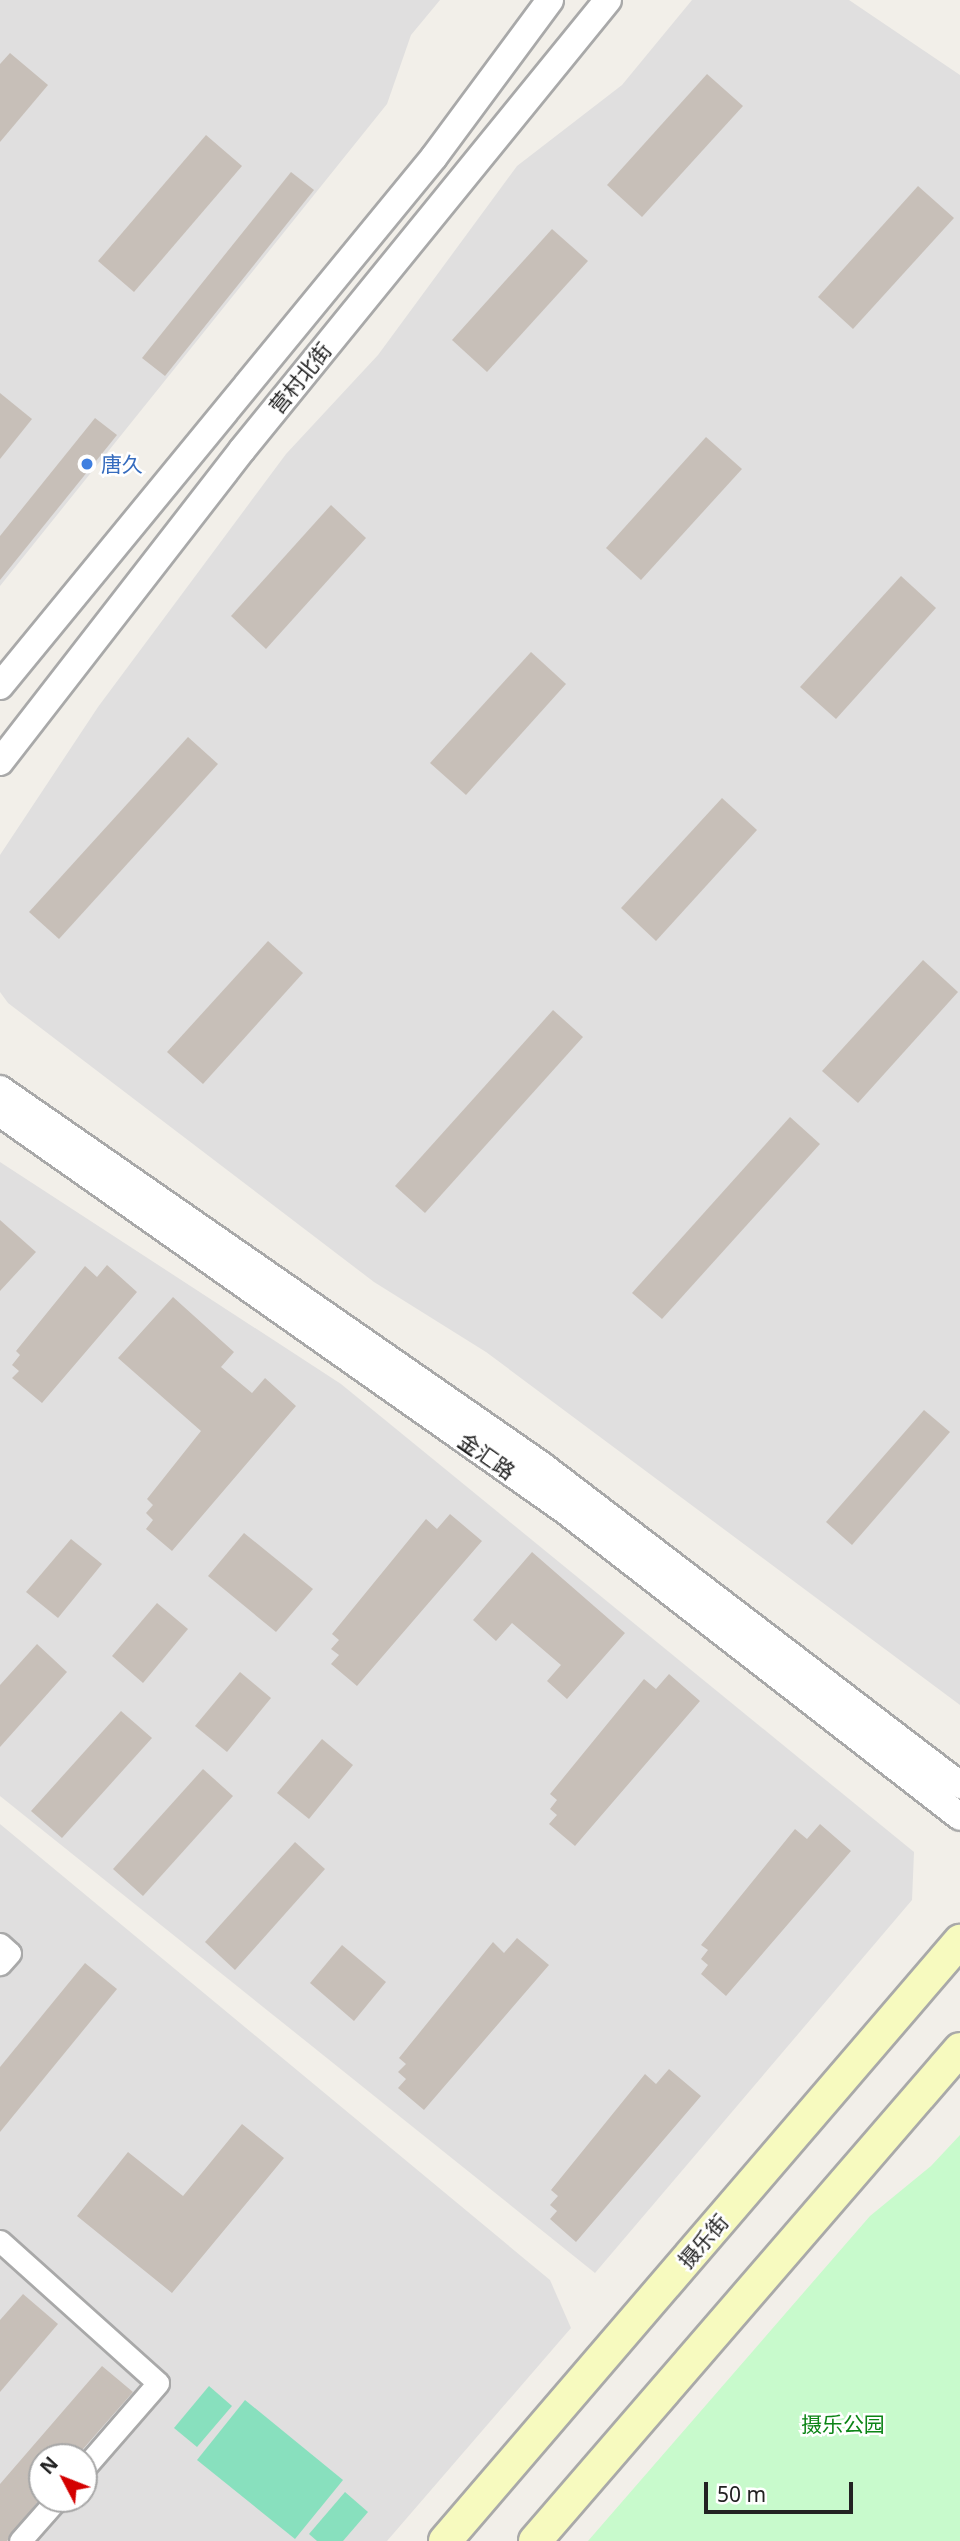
<!DOCTYPE html>
<meta charset="utf-8">
<style>
body{margin:0}
#map{position:relative;width:960px;height:2541px;overflow:hidden;background:#f2efe9;font-family:"Noto Sans","Noto Sans SC",sans-serif}
div>[style]{position:absolute}
.residential>*{inset:0;background:#e0dfdf}
.park>*{inset:0;background:#c8facc}
.pitch>*{inset:0;background:#88e0be}
.building>*{inset:0;background:#c7bfb8}
.roads{filter:drop-shadow(2px 0 #a9a9a9) drop-shadow(-2px 0 #a9a9a9) drop-shadow(0 2px #a9a9a9) drop-shadow(0 -2px #a9a9a9)}
.minor>*{height:21px;margin:-10.5px;padding:0 10.5px;transform-origin:10.5px;border-radius:10.5px;background:#fff}
.tertiary>*{height:26px;margin:-13px;padding:0 13px;transform-origin:13px;border-radius:13px;background:#fff}
.secondary>*{height:32px;margin:-16px;padding:0 16px;transform-origin:16px;border-radius:16px;background:#f7fabf}
.dots>*{width:19px;height:19px;translate:-50% -50%;box-sizing:border-box;border:4px solid #fff;border-radius:50%}
span{translate:-50% -50%;white-space:nowrap;text-align:center;line-height:1.15;-webkit-text-stroke:5px #fff;paint-order:stroke}
.street-label{font-size:21px;color:#222}
.shop-label{font-size:21px;color:#366cbe}
.left{translate:0 -50%;text-align:left}
.park-label{font-size:21px;color:#0c8416}
.north{position:absolute;left:28px;top:2443px;width:70px;height:70px;box-sizing:border-box;background:#fff;border:2px solid #a7a7a7;border-radius:50%;rotate:312deg;font-size:19px;font-weight:700;line-height:28px;text-align:center;color:#222}
.north::after{content:'';display:block;margin:auto;width:24px;height:32px;background:#d40000;clip-path:polygon(50% 0,100% 100%,50% 72%,0 100%)}
.scale{position:absolute;left:704px;top:2482px;width:149px;height:32px;box-sizing:border-box;border:4px solid #222;border-top:0;padding-left:9px;font-size:21px;line-height:24px;white-space:nowrap;color:#222;-webkit-text-stroke:5px #fff;paint-order:stroke}
</style>
<div id="map">
<div class="residential">
<div style="clip-path:polygon(0 0,440px 0,411px 35px,387px 104px,0 586px)"></div>
<div style="clip-path:polygon(692px 0,849px 0,960px 75px,960px 1705px,486px 1352px,374px 1282px,8px 1003px,0 992px,0 855px,98px 707px,286px 454px,378px 355px,517px 166px,622px 85px)"></div>
<div style="clip-path:polygon(0 1162px,341px 1384px,914px 1852px,912px 1900px,595px 2273px,0 1796px)"></div>
<div style="clip-path:polygon(evenodd,0 1824px,550px 2280px,571px 2328px,387px 2541px,0 2541px,0 1824px,42px 2457px,84px 2457px,84px 2499px,42px 2499px,42px 2457px)"></div>
</div>
<div class="park">
<div style="clip-path:polygon(960px 2135px,960px 2541px,588px 2541px,870px 2216px,931px 2166px)"></div>
</div>
<div class="pitch">
<div style="clip-path:polygon(209px 2386px,232px 2406px,197px 2447px,174px 2428px)"></div>
<div style="clip-path:polygon(245px 2400px,343px 2480px,295px 2539px,197px 2460px)"></div>
<div style="clip-path:polygon(345px 2492px,368px 2512px,343px 2541px,317px 2541px,309px 2534px)"></div>
</div>
<div class="building">
<div style="clip-path:polygon(10px 53px,48px 85px,0 142px,0 64px)"></div>
<div style="clip-path:polygon(707px 74px,743px 106px,642px 217px,607px 185px)"></div>
<div style="clip-path:polygon(206px 135px,242px 166px,134px 292px,98px 261px)"></div>
<div style="clip-path:polygon(291px 172px,314px 190px,165px 376px,142px 358px)"></div>
<div style="clip-path:polygon(918px 186px,954px 218px,853px 329px,818px 297px)"></div>
<div style="clip-path:polygon(552px 229px,588px 261px,487px 372px,452px 340px)"></div>
<div style="clip-path:polygon(0 393px,32px 419px,0 459px)"></div>
<div style="clip-path:polygon(95px 418px,117px 435px,0 580px,0 536px)"></div>
<div style="clip-path:polygon(706px 437px,742px 469px,641px 580px,606px 548px)"></div>
<div style="clip-path:polygon(331px 505px,366px 538px,266px 649px,231px 616px)"></div>
<div style="clip-path:polygon(901px 576px,936px 608px,836px 719px,800px 687px)"></div>
<div style="clip-path:polygon(531px 652px,566px 684px,466px 795px,430px 763px)"></div>
<div style="clip-path:polygon(188px 737px,218px 764px,59px 939px,29px 912px)"></div>
<div style="clip-path:polygon(722px 798px,757px 830px,656px 941px,621px 908px)"></div>
<div style="clip-path:polygon(268px 941px,303px 973px,203px 1084px,167px 1052px)"></div>
<div style="clip-path:polygon(923px 960px,958px 992px,858px 1103px,822px 1071px)"></div>
<div style="clip-path:polygon(553px 1010px,583px 1037px,425px 1213px,395px 1186px)"></div>
<div style="clip-path:polygon(790px 1117px,820px 1144px,662px 1319px,632px 1293px)"></div>
<div style="clip-path:polygon(0 1220px,36px 1252px,0 1291px)"></div>
<div style="clip-path:polygon(107px 1265px,137px 1292px,42px 1403px,12px 1378px,19px 1371px,12px 1365px,20px 1355px,16px 1351px,85px 1266px,97px 1277px)"></div>
<div style="clip-path:polygon(173px 1297px,234px 1352px,221px 1367px,252px 1393px,265px 1378px,296px 1406px,172px 1551px,146px 1529px,153px 1520px,146px 1513px,153px 1505px,147px 1499px,201px 1431px,118px 1358px)"></div>
<div style="clip-path:polygon(924px 1410px,950px 1432px,852px 1545px,826px 1522px)"></div>
<div style="clip-path:polygon(450px 1514px,482px 1541px,357px 1686px,331px 1664px,339px 1655px,331px 1649px,339px 1640px,332px 1634px,426px 1519px,437px 1529px)"></div>
<div style="clip-path:polygon(244px 1533px,313px 1589px,276px 1632px,208px 1576px)"></div>
<div style="clip-path:polygon(71px 1539px,102px 1564px,58px 1618px,26px 1592px)"></div>
<div style="clip-path:polygon(532px 1552px,625px 1633px,567px 1699px,547px 1681px,561px 1665px,512px 1623px,496px 1641px,473px 1620px)"></div>
<div style="clip-path:polygon(157px 1603px,188px 1629px,143px 1683px,112px 1656px)"></div>
<div style="clip-path:polygon(37px 1644px,67px 1672px,0 1747px,0 1685px)"></div>
<div style="clip-path:polygon(240px 1672px,271px 1698px,227px 1752px,195px 1726px)"></div>
<div style="clip-path:polygon(669px 1674px,700px 1701px,575px 1846px,549px 1824px,557px 1815px,550px 1809px,557px 1800px,550px 1794px,644px 1679px,656px 1689px)"></div>
<div style="clip-path:polygon(121px 1711px,152px 1738px,62px 1838px,31px 1811px)"></div>
<div style="clip-path:polygon(322px 1739px,353px 1765px,309px 1819px,277px 1793px)"></div>
<div style="clip-path:polygon(203px 1769px,233px 1796px,143px 1896px,113px 1869px)"></div>
<div style="clip-path:polygon(820px 1824px,851px 1851px,726px 1996px,701px 1974px,708px 1965px,701px 1959px,708px 1950px,701px 1945px,795px 1829px,807px 1839px)"></div>
<div style="clip-path:polygon(295px 1842px,325px 1869px,235px 1970px,205px 1942px)"></div>
<div style="clip-path:polygon(517px 1938px,549px 1965px,424px 2110px,398px 2088px,406px 2079px,398px 2072px,406px 2064px,399px 2058px,493px 1942px,504px 1953px)"></div>
<div style="clip-path:polygon(342px 1945px,386px 1982px,354px 2021px,310px 1983px)"></div>
<div style="clip-path:polygon(85px 1963px,117px 1989px,0 2132px,0 2067px)"></div>
<div style="clip-path:polygon(669px 2069px,701px 2096px,576px 2242px,550px 2219px,557px 2211px,550px 2205px,558px 2196px,551px 2190px,645px 2074px,656px 2084px)"></div>
<div style="clip-path:polygon(242px 2124px,284px 2158px,172px 2293px,77px 2216px,128px 2152px,183px 2196px)"></div>
<div style="clip-path:polygon(23px 2294px,58px 2324px,0 2392px,0 2320px)"></div>
<div style="clip-path:polygon(102px 2366px,133px 2392px,76px 2457px,42px 2457px,42px 2496px,7px 2541px,0 2541px,0 2484px)"></div>
</div>
<div class="roads">
<div class="minor">
<div style="left:0;top:1944px;width:13px;rotate:42deg"></div>
<div style="left:10px;top:1953px;width:15px;rotate:132deg"></div>
<div style="left:0;top:2241px;width:212px;rotate:41.9deg"></div>
<div style="left:158px;top:2383px;width:113px;rotate:131deg"></div>
<div style="left:20px;top:2541px;width:56px;rotate:-48.6deg"></div>
</div>
<div class="tertiary">
<div style="left:0;top:686px;width:684px;rotate:-50.63deg"></div>
<div style="left:434px;top:157px;width:195px;rotate:-53.5deg"></div>
<div style="left:0;top:762px;width:395px;rotate:-52.2deg"></div>
<div style="left:242px;top:450px;width:580px;rotate:-50.88deg"></div>
<div style="left:0;top:1089px;width:657px;rotate:34.78deg"></div>
<div style="left:540px;top:1464px;width:529px;rotate:37.39deg"></div>
<div style="left:0;top:1113px;width:693px;rotate:35.13deg"></div>
<div style="left:567px;top:1512px;width:497px;rotate:37.8deg"></div>
</div>
<div class="secondary">
<div style="left:445px;top:2541px;width:791px;rotate:-49.36deg"></div>
<div style="left:535px;top:2541px;width:650px;rotate:-49.18deg"></div>
</div>
</div>
<div class="dots">
<div style="left:87px;top:464px;background:#3f7fe0"></div>
</div>
<div class="street-label">
<span style="left:300px;top:378px;rotate:-51deg">营村北街</span>
<span style="left:487px;top:1456px;rotate:35deg">金汇路</span>
<span style="left:703px;top:2241px;rotate:-49deg">摄乐街</span>
</div>
<div class="shop-label">
<span class="left" style="left:101px;top:464px">唐久</span>
</div>
<div class="park-label">
<span style="left:843px;top:2424px">摄乐公园</span>
</div>
<div class="north">N</div>
<div class="scale">50 m</div>
</div>
